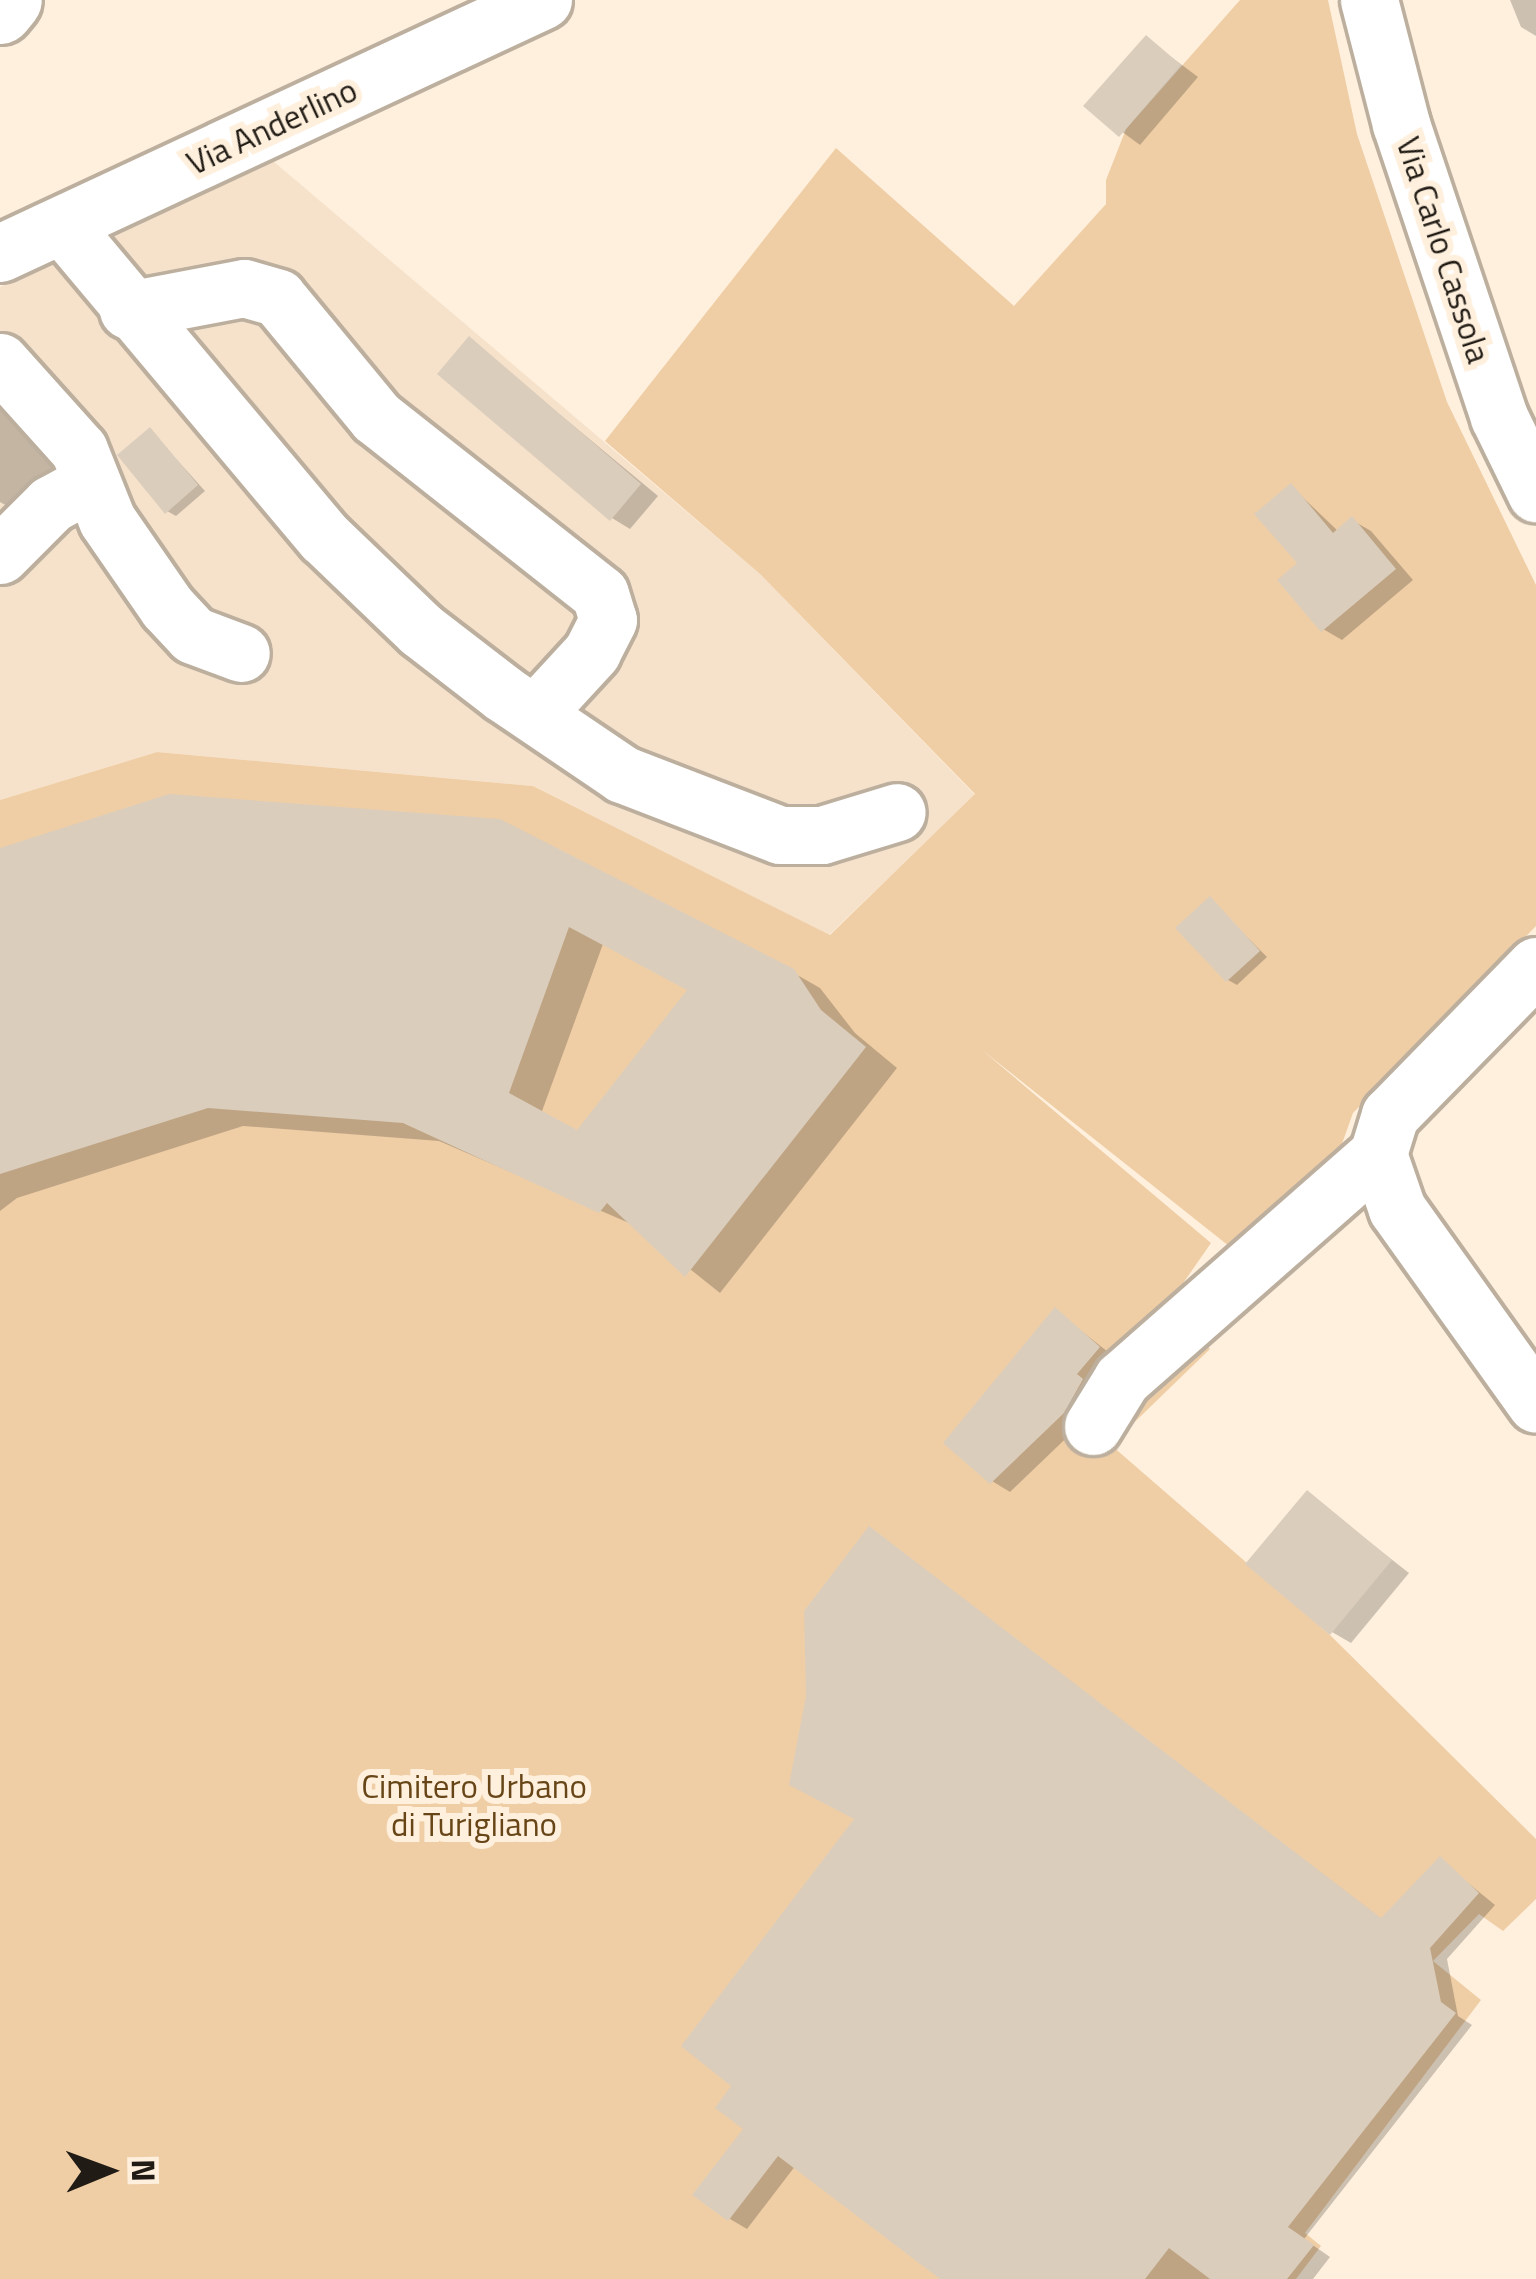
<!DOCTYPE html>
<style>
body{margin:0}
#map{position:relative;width:1536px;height:2279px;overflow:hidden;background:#fff0de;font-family:"Titillium Web",sans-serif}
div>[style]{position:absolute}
.built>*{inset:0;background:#f6e2cb}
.green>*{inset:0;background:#efcea6}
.shadow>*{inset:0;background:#0003}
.building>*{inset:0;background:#dbcdbc}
.roads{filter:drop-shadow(3px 0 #bdaf9e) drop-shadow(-3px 0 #bdaf9e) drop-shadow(0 3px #bdaf9e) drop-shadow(0 -3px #bdaf9e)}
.minor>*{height:57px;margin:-28.5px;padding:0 28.5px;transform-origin:28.5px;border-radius:28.5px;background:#fff}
.major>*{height:66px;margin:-33px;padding:0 33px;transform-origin:33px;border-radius:33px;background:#fff}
span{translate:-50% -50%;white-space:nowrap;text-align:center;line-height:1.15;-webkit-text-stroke:12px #fff0de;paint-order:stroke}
.street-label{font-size:33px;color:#201b14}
.park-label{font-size:33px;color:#674517}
.north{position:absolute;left:48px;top:2111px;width:120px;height:120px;-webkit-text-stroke:9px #fff0de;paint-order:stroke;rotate:89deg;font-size:33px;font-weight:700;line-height:48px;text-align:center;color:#201b14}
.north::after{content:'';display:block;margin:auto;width:42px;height:54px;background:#201b14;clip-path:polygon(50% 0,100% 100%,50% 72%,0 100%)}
</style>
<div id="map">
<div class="built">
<div style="clip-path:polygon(273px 161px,760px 574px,975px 795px,829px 935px,533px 786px,157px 752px,0 800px,0 287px)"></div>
</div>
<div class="green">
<div style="clip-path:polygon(1240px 0,1328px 0,1357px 134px,1447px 402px,1536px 585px,1536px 926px,1353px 1113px,1333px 1169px,1244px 1258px,982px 1050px,1211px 1243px,1170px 1302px,1210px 1349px,1111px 1445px,1330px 1635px,1536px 1839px,1536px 1899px,1503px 1931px,1479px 1914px,1433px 1961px,1481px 2000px,1305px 2233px,1321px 2246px,1296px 2279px,0 2279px,0 800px,157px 752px,533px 786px,830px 935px,975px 794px,760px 574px,605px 441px,836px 148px,1014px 306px,1106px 204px,1106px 180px,1126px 129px)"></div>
</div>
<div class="shadow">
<div style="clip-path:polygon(1510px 0,1536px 0,1536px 36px,1521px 27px)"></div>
<div style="clip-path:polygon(1146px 38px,1198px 77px,1140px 145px,1087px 106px)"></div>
<div style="clip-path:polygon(470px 340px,658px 496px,630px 529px,612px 518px)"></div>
<div style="clip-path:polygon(0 404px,59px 469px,16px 511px,0 502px)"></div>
<div style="clip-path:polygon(150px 430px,205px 491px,176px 516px,167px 511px)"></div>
<div style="clip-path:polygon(1291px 486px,1339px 532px,1352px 520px,1371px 531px,1413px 580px,1342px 640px,1323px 629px,1301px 563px)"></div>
<div style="clip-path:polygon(evenodd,169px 797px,785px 968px,820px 988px,855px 1033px,897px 1068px,720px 1293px,636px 1226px,439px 1141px,243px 1126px,17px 1198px,0 1211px,0 851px,169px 797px,603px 944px,691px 990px,578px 1133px,541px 1114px,603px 944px)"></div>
<div style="clip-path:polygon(1210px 900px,1267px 957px,1237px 985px,1228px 980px)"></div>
<div style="clip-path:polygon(1056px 1311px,1117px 1359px,1082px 1423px,1010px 1492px,992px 1481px)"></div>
<div style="clip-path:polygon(1308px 1494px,1409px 1573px,1351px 1643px,1332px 1632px)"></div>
<div style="clip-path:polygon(870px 1529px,1383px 1920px,1440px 1860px,1495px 1905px,1447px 1959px,1458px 2016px,1472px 2025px,1304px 2239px,1330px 2257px,1313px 2279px,945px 2279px,796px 2165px,747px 2229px,730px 2219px,747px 2128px,735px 2086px,858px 1819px)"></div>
</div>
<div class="building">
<div style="clip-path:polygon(1146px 35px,1181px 65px,1119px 137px,1083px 106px)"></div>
<div style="clip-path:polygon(469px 336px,641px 484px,610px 521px,437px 374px)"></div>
<div style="clip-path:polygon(150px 427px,198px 485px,165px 514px,117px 455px)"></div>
<div style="clip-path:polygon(1291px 483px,1333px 533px,1352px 516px,1396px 569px,1321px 632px,1277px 580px,1297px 563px,1254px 514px)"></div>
<div style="clip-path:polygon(evenodd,169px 794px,500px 819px,794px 969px,821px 1010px,866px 1047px,685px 1277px,607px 1203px,599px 1213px,403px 1123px,208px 1108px,0 1174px,0 848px,169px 794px,569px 927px,687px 990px,577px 1130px,509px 1093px,569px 927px)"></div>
<div style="clip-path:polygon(1210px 896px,1260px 951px,1226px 982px,1175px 928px)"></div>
<div style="clip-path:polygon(1055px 1307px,1100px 1347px,1077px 1374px,1083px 1379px,1064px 1413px,990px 1484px,943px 1443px)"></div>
<div style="clip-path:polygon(1307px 1490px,1392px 1560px,1330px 1635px,1245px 1564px)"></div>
<div style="clip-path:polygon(869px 1526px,1381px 1918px,1440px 1856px,1479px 1893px,1430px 1948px,1441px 2002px,1456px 2013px,1288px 2227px,1314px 2245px,1287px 2279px,1210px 2279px,1169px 2248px,1145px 2279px,940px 2279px,778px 2156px,728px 2221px,692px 2195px,743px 2129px,715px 2108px,731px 2086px,681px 2046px,854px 1819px,789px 1785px,806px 1696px,804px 1611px)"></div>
</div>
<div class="roads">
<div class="minor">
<div style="left:1369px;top:0;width:128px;rotate:75.5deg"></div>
<div style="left:1401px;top:124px;width:309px;rotate:71.5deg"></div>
<div style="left:1499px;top:417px;width:85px;rotate:64deg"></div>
<div style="left:62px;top:225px;width:407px;rotate:50deg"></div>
<div style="left:324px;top:537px;width:134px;rotate:43.8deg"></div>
<div style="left:421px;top:630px;width:105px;rotate:37.6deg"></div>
<div style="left:504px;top:694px;width:143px;rotate:34.1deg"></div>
<div style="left:622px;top:774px;width:169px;rotate:21.1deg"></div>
<div style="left:780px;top:835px;width:42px"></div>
<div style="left:822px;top:835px;width:78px;rotate:-17deg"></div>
<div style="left:0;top:253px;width:599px;rotate:-24.98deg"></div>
<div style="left:128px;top:310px;width:118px;rotate:-10.7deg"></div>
<div style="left:244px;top:288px;width:35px;rotate:16deg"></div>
<div style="left:278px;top:298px;width:154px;rotate:50.5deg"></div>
<div style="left:376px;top:417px;width:285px;rotate:38.3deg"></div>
<div style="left:600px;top:594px;width:27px;rotate:73deg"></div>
<div style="left:608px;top:620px;width:36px;rotate:117deg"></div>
<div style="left:592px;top:652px;width:84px;rotate:132.6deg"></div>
<div style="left:0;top:362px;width:118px;rotate:48.1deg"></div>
<div style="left:79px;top:450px;width:75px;rotate:68.2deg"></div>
<div style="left:107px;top:520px;width:106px;rotate:55.4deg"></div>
<div style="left:167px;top:607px;width:38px;rotate:47deg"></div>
<div style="left:193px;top:635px;width:51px;rotate:20.6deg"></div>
<div style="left:0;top:555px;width:72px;rotate:-45deg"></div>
<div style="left:51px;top:504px;width:44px;rotate:-28.3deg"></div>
<div style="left:1536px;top:966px;width:209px;rotate:134.4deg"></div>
<div style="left:1390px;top:1115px;width:41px;rotate:107.1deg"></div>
<div style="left:1378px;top:1154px;width:58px;rotate:70.9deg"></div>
<div style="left:1397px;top:1209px;width:239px;rotate:54.5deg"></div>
<div style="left:1093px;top:1426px;width:55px;rotate:-58.3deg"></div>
<div style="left:1122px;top:1379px;width:341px;rotate:-41.3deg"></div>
</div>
<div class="major">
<div style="left:0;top:11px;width:14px;rotate:-51deg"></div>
</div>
</div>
<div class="street-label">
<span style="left:272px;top:127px;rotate:-25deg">Via Anderlino</span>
<span style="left:1443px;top:250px;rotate:72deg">Via Carlo Cassola</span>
</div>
<div class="park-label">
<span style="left:474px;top:1806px">Cimitero Urbano<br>di Turigliano</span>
</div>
<div class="north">N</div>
</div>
